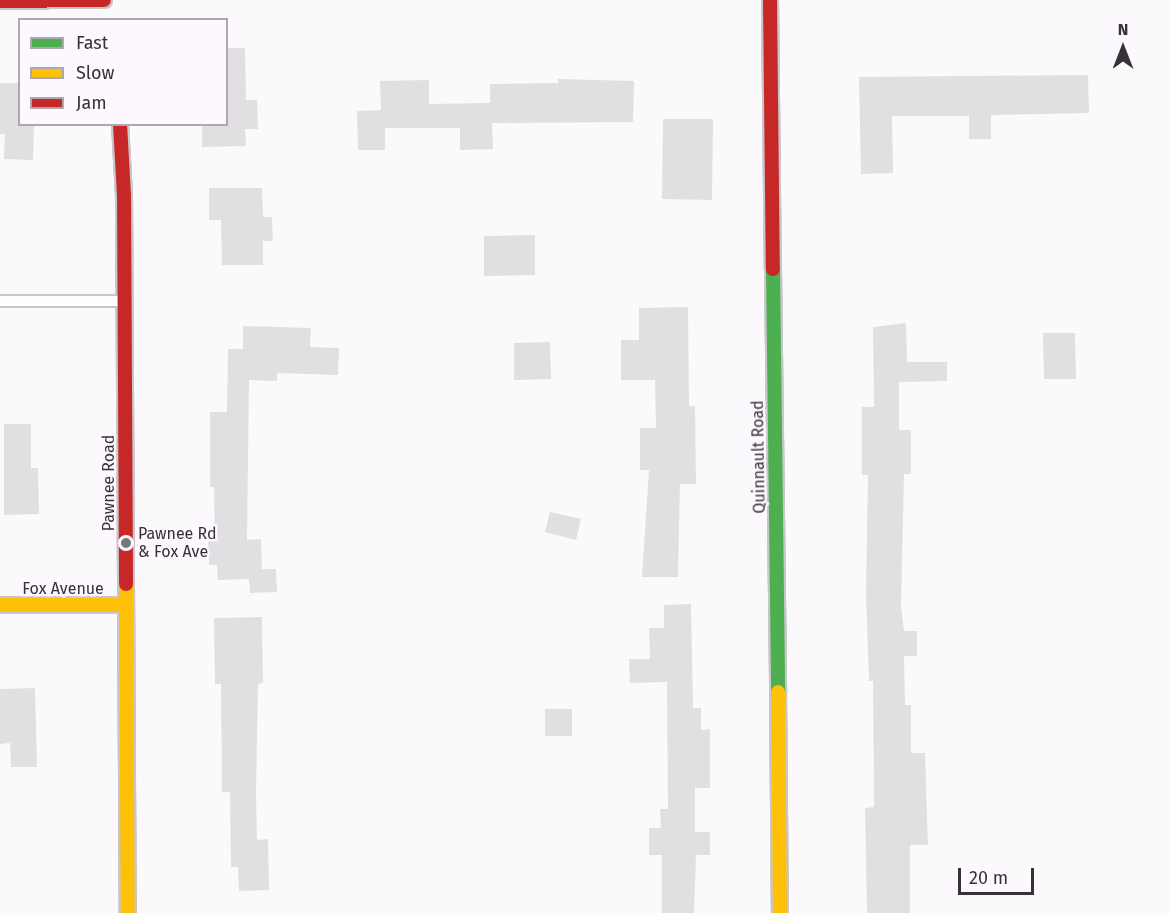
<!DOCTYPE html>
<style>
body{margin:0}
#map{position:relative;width:1171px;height:913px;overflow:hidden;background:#fcf9fd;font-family:"Fira Sans",sans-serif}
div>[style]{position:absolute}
.building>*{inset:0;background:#e2dfe3}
.roads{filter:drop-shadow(2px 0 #c9c6ca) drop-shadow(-2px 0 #c9c6ca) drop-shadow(0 2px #c9c6ca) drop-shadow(0 -2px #c9c6ca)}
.lane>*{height:10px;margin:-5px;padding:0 5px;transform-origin:5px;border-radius:5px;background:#fffeff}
.fast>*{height:14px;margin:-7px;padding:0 7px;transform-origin:7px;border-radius:7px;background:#4caf50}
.slow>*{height:14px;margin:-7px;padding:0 7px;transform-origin:7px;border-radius:7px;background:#ffc107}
.jam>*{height:14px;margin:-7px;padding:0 7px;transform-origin:7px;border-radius:7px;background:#c62828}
.dots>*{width:16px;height:16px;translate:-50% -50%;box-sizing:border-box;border:3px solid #fdf7ff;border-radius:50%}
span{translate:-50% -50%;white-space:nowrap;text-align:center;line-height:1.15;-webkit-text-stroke:4.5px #fdf7ff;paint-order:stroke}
.street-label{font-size:16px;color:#353136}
.poi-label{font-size:16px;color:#353136}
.left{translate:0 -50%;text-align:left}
.legend{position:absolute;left:18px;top:18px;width:210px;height:108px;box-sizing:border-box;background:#fdf7ff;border:2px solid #ada8af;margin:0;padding:8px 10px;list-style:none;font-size:18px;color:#353136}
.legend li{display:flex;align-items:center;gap:12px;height:30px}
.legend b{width:30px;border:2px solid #ada8af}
.north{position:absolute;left:1093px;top:18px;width:60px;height:60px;-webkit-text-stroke:4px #fdf7ff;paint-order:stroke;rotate:0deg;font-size:16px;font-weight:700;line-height:24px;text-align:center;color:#353136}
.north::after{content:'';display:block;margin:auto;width:21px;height:27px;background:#353136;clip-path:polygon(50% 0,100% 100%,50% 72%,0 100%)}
.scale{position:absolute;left:958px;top:868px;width:76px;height:27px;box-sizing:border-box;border:3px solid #353136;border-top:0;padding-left:8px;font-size:18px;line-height:21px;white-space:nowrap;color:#353136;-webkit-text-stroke:4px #fdf7ff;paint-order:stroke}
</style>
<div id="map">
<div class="building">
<div style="clip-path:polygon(226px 48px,245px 48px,246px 100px,257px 100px,258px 129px,245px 129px,246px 146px,202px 147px,202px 124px,226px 124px)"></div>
<div style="clip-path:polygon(1088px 75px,1089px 113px,991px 115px,991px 139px,969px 139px,969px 116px,892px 116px,893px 173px,861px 174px,859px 77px)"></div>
<div style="clip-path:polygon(558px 79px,634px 81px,633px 122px,492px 123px,493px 149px,460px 150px,460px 128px,385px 128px,385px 150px,358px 150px,357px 111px,381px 110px,380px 81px,429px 80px,429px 104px,490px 103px,490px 84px,558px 83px)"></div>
<div style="clip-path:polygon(0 83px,20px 83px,20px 124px,34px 124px,33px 160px,4px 159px,5px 134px,0 134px)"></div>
<div style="clip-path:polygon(663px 119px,713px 119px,712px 200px,662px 199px)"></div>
<div style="clip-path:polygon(209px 188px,262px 188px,263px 217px,272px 217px,273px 241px,263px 241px,263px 265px,222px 265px,221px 220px,209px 220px)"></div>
<div style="clip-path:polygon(535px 235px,535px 275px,484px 276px,484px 236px)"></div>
<div style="clip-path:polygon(688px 307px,689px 406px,695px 406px,696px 484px,680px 484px,678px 577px,642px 577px,649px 470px,640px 470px,640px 428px,656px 428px,655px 380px,621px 380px,621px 340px,639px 340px,639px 308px)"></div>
<div style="clip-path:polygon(906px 323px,907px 362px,947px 362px,947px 381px,899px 382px,899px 430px,911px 430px,911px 474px,904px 474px,901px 607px,904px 631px,917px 631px,917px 656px,904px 656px,905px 705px,911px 705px,911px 753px,925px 753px,928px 845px,910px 845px,910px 913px,867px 913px,865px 808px,874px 807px,873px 681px,869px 681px,866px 593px,868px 475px,862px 475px,862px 407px,874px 407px,873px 327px)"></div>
<div style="clip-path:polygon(243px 326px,311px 328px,310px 347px,339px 348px,338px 375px,277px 373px,277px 381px,249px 380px,247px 540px,261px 539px,262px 569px,276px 569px,277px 592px,250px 593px,249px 579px,218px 580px,217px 565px,209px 565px,208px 541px,215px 541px,214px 487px,210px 487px,210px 412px,227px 412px,228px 349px,243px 349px)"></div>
<div style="clip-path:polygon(1043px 333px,1075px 333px,1076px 379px,1044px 379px)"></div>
<div style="clip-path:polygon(550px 342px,551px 379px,514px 380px,514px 343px)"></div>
<div style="clip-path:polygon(4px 424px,31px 424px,31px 468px,38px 468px,39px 514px,4px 515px)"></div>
<div style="clip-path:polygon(550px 512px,581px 519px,576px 540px,545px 532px)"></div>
<div style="clip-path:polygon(691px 604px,693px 708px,701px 708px,701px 730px,710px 729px,710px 788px,695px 788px,695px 832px,710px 832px,710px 855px,696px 855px,694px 913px,662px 913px,662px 855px,649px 855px,649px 828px,661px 828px,660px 809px,668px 809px,667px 682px,630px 683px,629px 659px,650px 659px,649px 628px,664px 628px,664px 605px)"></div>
<div style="clip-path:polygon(262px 617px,263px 683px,258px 684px,256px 792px,257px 840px,268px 839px,269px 890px,239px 891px,238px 867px,231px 867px,230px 792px,222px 792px,221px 684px,215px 684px,214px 618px)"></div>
<div style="clip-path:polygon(35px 688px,37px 767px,11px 767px,10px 743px,0 744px,0 689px)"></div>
<div style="clip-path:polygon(545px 709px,572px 709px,572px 736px,545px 736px)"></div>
</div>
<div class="roads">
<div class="lane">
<div style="left:0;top:301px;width:123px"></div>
</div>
<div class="fast">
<div style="left:773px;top:269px;width:423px;rotate:89.3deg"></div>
</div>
<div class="slow">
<div style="left:126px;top:584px;width:329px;rotate:89.7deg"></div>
<div style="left:0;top:605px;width:126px"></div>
<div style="left:778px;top:692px;width:221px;rotate:89.5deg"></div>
</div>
<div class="jam">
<div style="left:770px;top:0;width:269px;rotate:89.4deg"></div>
<div style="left:0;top:1px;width:104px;rotate:-0.6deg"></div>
<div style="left:120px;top:124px;width:71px;rotate:86.8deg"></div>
<div style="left:124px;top:195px;width:389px;rotate:89.7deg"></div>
</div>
</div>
<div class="dots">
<div style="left:126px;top:543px;background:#7b777c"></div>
</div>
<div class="street-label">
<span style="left:759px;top:457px;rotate:-91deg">Quinnault Road</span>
<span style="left:109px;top:483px;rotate:-90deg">Pawnee Road</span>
<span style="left:63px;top:589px">Fox Avenue</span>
</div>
<div class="poi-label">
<span class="left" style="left:138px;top:543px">Pawnee Rd<br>&amp; Fox Ave</span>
</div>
<ul class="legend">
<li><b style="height:8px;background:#4caf50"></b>Fast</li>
<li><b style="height:8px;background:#ffc107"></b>Slow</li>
<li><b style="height:8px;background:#c62828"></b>Jam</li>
</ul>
<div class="north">N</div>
<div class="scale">20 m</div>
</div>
